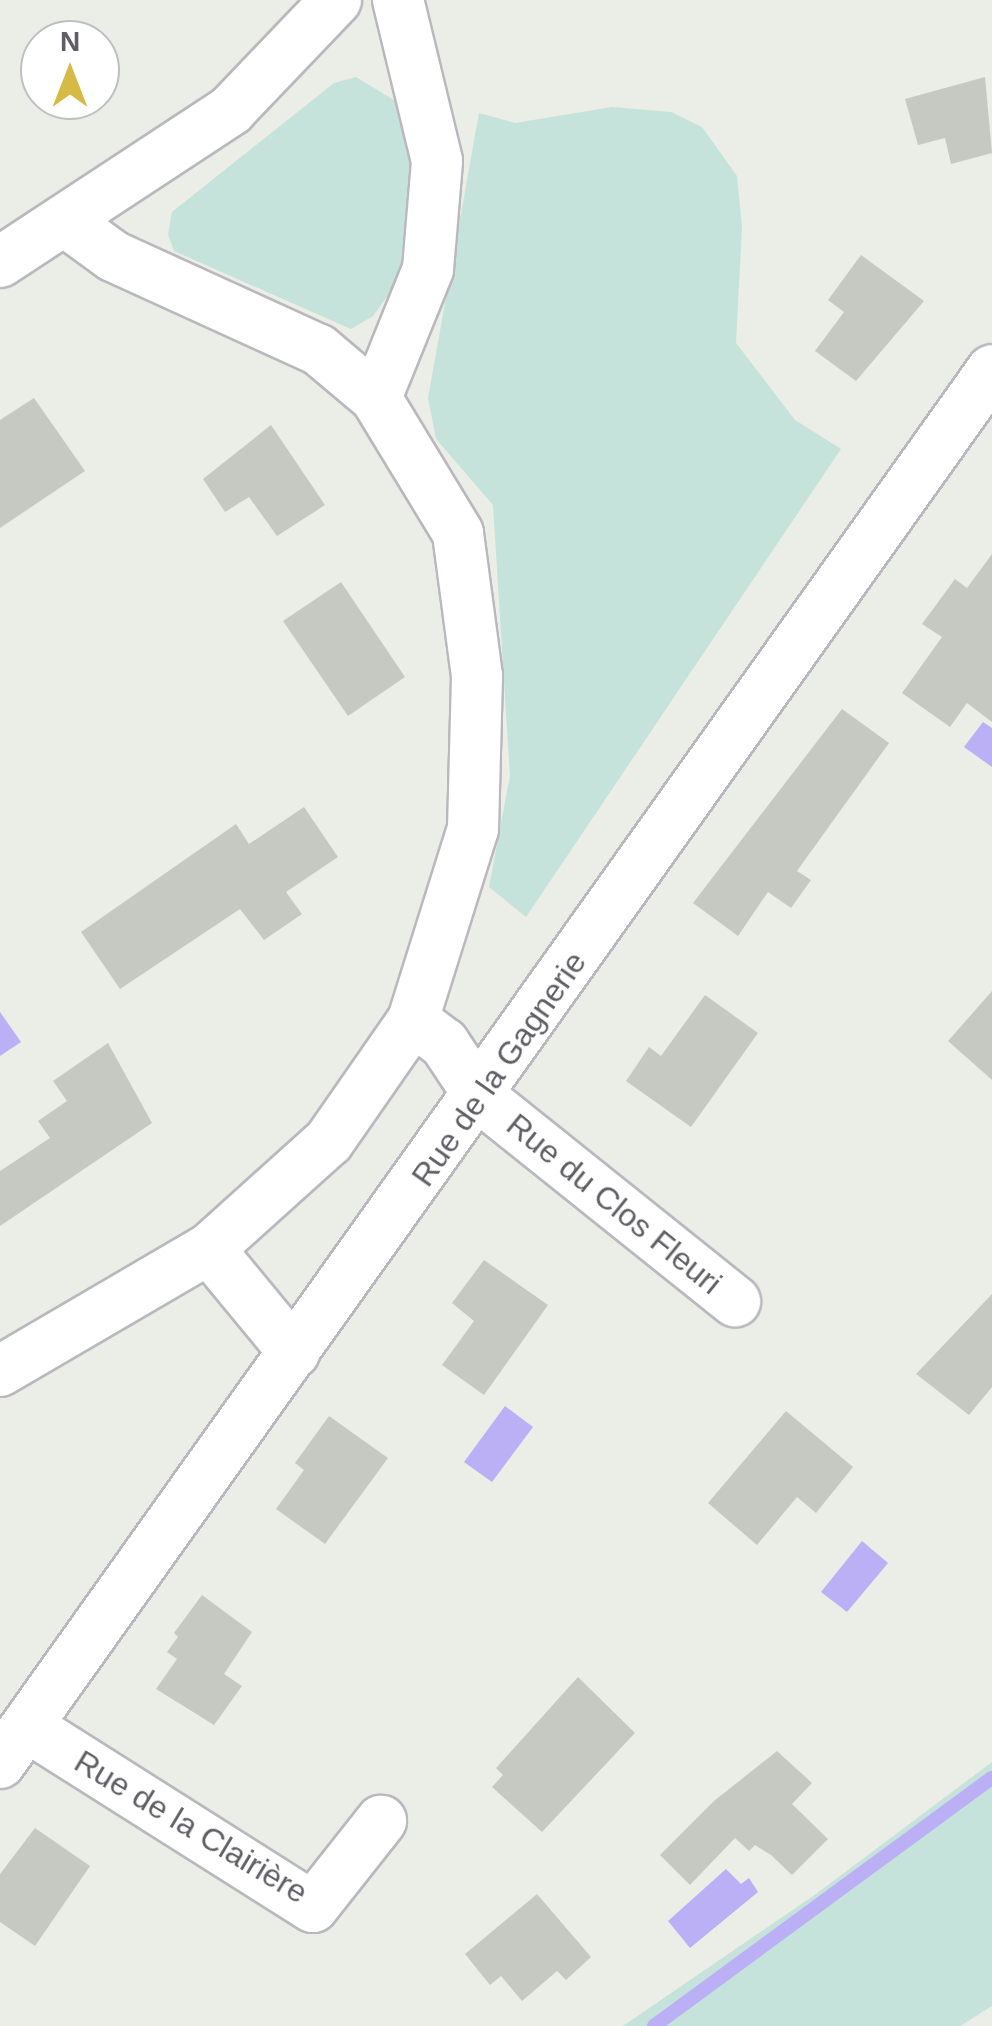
<!DOCTYPE html>
<meta charset="utf-8">
<style>
body{margin:0}
#map{position:relative;width:992px;height:2026px;overflow:hidden;background:#eaeee6;font-family:Arial,sans-serif}
div>[style]{position:absolute}
.green>*{inset:0;background:#c5e2db}
.water>*{inset:0;background:#bbaff5}
.stream>*{height:14px;margin:-7px;padding:0 7px;transform-origin:7px;border-radius:7px;background:#bbaff5}
.building>*{inset:0;background:#c6c9c2}
.roads{filter:drop-shadow(2px 0 #bab8be) drop-shadow(-2px 0 #bab8be) drop-shadow(0 2px #bab8be) drop-shadow(0 -2px #bab8be)}
.minor>*{height:50px;margin:-25px;padding:0 25px;transform-origin:25px;border-radius:25px;background:#fff}
span{translate:-50% -50%;white-space:nowrap;text-align:center;line-height:1.15;-webkit-text-stroke:8px #fff;paint-order:stroke}
.street-label{font-size:32px;color:#605e64}
.north{position:absolute;left:20px;top:20px;width:100px;height:100px;box-sizing:border-box;background:#fff;border:2px solid #bfbfc1;border-radius:50%;rotate:0deg;font-size:28px;font-weight:700;line-height:40px;text-align:center;color:#605e64}
.north::after{content:'';display:block;margin:auto;width:35px;height:45px;background:#d5ba45;clip-path:polygon(50% 0,100% 100%,50% 72%,0 100%)}
</style>
<div id="map">
<div class="green">
<div style="clip-path:polygon(356px 77px,397px 102px,410px 142px,413px 243px,398px 281px,373px 316px,351px 329px,174px 251px,168px 234px,172px 212px,334px 83px)"></div>
<div style="clip-path:polygon(612px 107px,671px 112px,702px 127px,737px 176px,742px 227px,736px 343px,795px 420px,841px 449px,526px 917px,489px 887px,510px 776px,493px 505px,436px 439px,428px 398px,479px 113px,515px 123px)"></div>
<div style="clip-path:polygon(992px 1762px,992px 2006px,960px 2026px,623px 2026px,816px 1894px)"></div>
</div>
<div class="water">
<div style="clip-path:polygon(983px 722px,992px 728px,992px 767px,964px 747px)"></div>
<div style="clip-path:polygon(0 1012px,21px 1042px,0 1056px)"></div>
<div style="clip-path:polygon(505px 1406px,533px 1427px,492px 1482px,464px 1462px)"></div>
<div style="clip-path:polygon(862px 1541px,888px 1563px,847px 1612px,821px 1592px)"></div>
<div style="clip-path:polygon(726px 1869px,741px 1884px,749px 1878px,758px 1892px,690px 1948px,668px 1921px)"></div>
</div>
<div class="stream">
<div style="left:654px;top:2026px;width:419px;rotate:-36.3deg"></div>
</div>
<div class="building">
<div style="clip-path:polygon(985px 77px,992px 153px,951px 164px,945px 138px,918px 145px,905px 99px)"></div>
<div style="clip-path:polygon(861px 255px,924px 301px,856px 381px,815px 351px,844px 312px,828px 300px)"></div>
<div style="clip-path:polygon(34px 398px,85px 471px,0 528px,0 420px)"></div>
<div style="clip-path:polygon(271px 425px,325px 505px,277px 536px,249px 497px,225px 512px,203px 479px)"></div>
<div style="clip-path:polygon(992px 554px,992px 722px,967px 703px,950px 727px,902px 693px,942px 637px,922px 624px,955px 579px,967px 588px)"></div>
<div style="clip-path:polygon(341px 582px,405px 677px,348px 716px,283px 621px)"></div>
<div style="clip-path:polygon(842px 709px,889px 743px,797px 871px,811px 880px,791px 908px,768px 892px,738px 936px,693px 903px)"></div>
<div style="clip-path:polygon(304px 807px,338px 857px,286px 892px,302px 914px,264px 940px,240px 909px,120px 989px,81px 932px,236px 824px,249px 844px)"></div>
<div style="clip-path:polygon(992px 991px,992px 1080px,948px 1041px)"></div>
<div style="clip-path:polygon(705px 995px,758px 1033px,691px 1127px,626px 1081px,649px 1047px,661px 1056px)"></div>
<div style="clip-path:polygon(108px 1043px,152px 1123px,0 1226px,0 1171px,50px 1138px,38px 1121px,67px 1101px,53px 1081px)"></div>
<div style="clip-path:polygon(484px 1260px,548px 1305px,484px 1395px,442px 1365px,474px 1321px,452px 1303px)"></div>
<div style="clip-path:polygon(992px 1294px,992px 1387px,969px 1415px,916px 1374px)"></div>
<div style="clip-path:polygon(786px 1411px,853px 1467px,816px 1513px,797px 1497px,757px 1545px,708px 1503px)"></div>
<div style="clip-path:polygon(329px 1416px,388px 1458px,325px 1544px,276px 1509px,304px 1470px,295px 1463px)"></div>
<div style="clip-path:polygon(202px 1595px,252px 1632px,224px 1674px,242px 1686px,214px 1725px,156px 1689px,177px 1659px,167px 1652px,178px 1637px,174px 1633px)"></div>
<div style="clip-path:polygon(578px 1677px,635px 1733px,542px 1832px,492px 1787px,503px 1775px,496px 1768px)"></div>
<div style="clip-path:polygon(777px 1751px,812px 1783px,792px 1804px,828px 1839px,792px 1875px,771px 1855px,755px 1845px,749px 1851px,735px 1838px,690px 1885px,660px 1855px,714px 1801px)"></div>
<div style="clip-path:polygon(35px 1828px,90px 1866px,35px 1946px,0 1922px,0 1874px)"></div>
<div style="clip-path:polygon(537px 1894px,591px 1957px,566px 1980px,557px 1971px,522px 2001px,501px 1976px,490px 1985px,465px 1954px)"></div>
</div>
<div class="roads">
<div class="minor">
<div style="left:0;top:262px;width:277px;rotate:-33.3deg"></div>
<div style="left:231px;top:110px;width:152px;rotate:-46.3deg"></div>
<div style="left:376px;top:398px;width:139px;rotate:-68deg"></div>
<div style="left:428px;top:269px;width:108px;rotate:-85.2deg"></div>
<div style="left:437px;top:161px;width:166px;rotate:-103.6deg"></div>
<div style="left:413px;top:1020px;width:39px;rotate:37deg"></div>
<div style="left:444px;top:1043px;width:65px;rotate:56.3deg"></div>
<div style="left:480px;top:1097px;width:327px;rotate:38.7deg"></div>
<div style="left:209px;top:1249px;width:134px;rotate:50.5deg"></div>
<div style="left:0;top:1371px;width:242px;rotate:-30.3deg"></div>
<div style="left:209px;top:1249px;width:161px;rotate:-42deg"></div>
<div style="left:329px;top:1141px;width:147px;rotate:-55.2deg"></div>
<div style="left:413px;top:1020px;width:200px;rotate:-72.6deg"></div>
<div style="left:473px;top:829px;width:153px;rotate:-88.5deg"></div>
<div style="left:477px;top:676px;width:144px;rotate:-97.6deg"></div>
<div style="left:458px;top:533px;width:158px;rotate:-121.3deg"></div>
<div style="left:376px;top:398px;width:75px;rotate:-139.9deg"></div>
<div style="left:319px;top:350px;width:226px;rotate:-155.5deg"></div>
<div style="left:113px;top:256px;width:59px;rotate:-143.9deg"></div>
<div style="left:28px;top:1727px;width:337px;rotate:32.3deg"></div>
<div style="left:313px;top:1907px;width:110px;rotate:-51.7deg"></div>
<div style="left:0;top:1763px;width:1710px;rotate:-54.54deg"></div>
</div>
</div>
<div class="street-label">
<span style="left:499px;top:1069px;rotate:-55deg">Rue de la Gagnerie</span>
<span style="left:614px;top:1204px;rotate:39deg">Rue du Clos Fleuri</span>
<span style="left:191px;top:1827px;rotate:31deg">Rue de la Clairière</span>
</div>
<div class="north">N</div>
</div>
